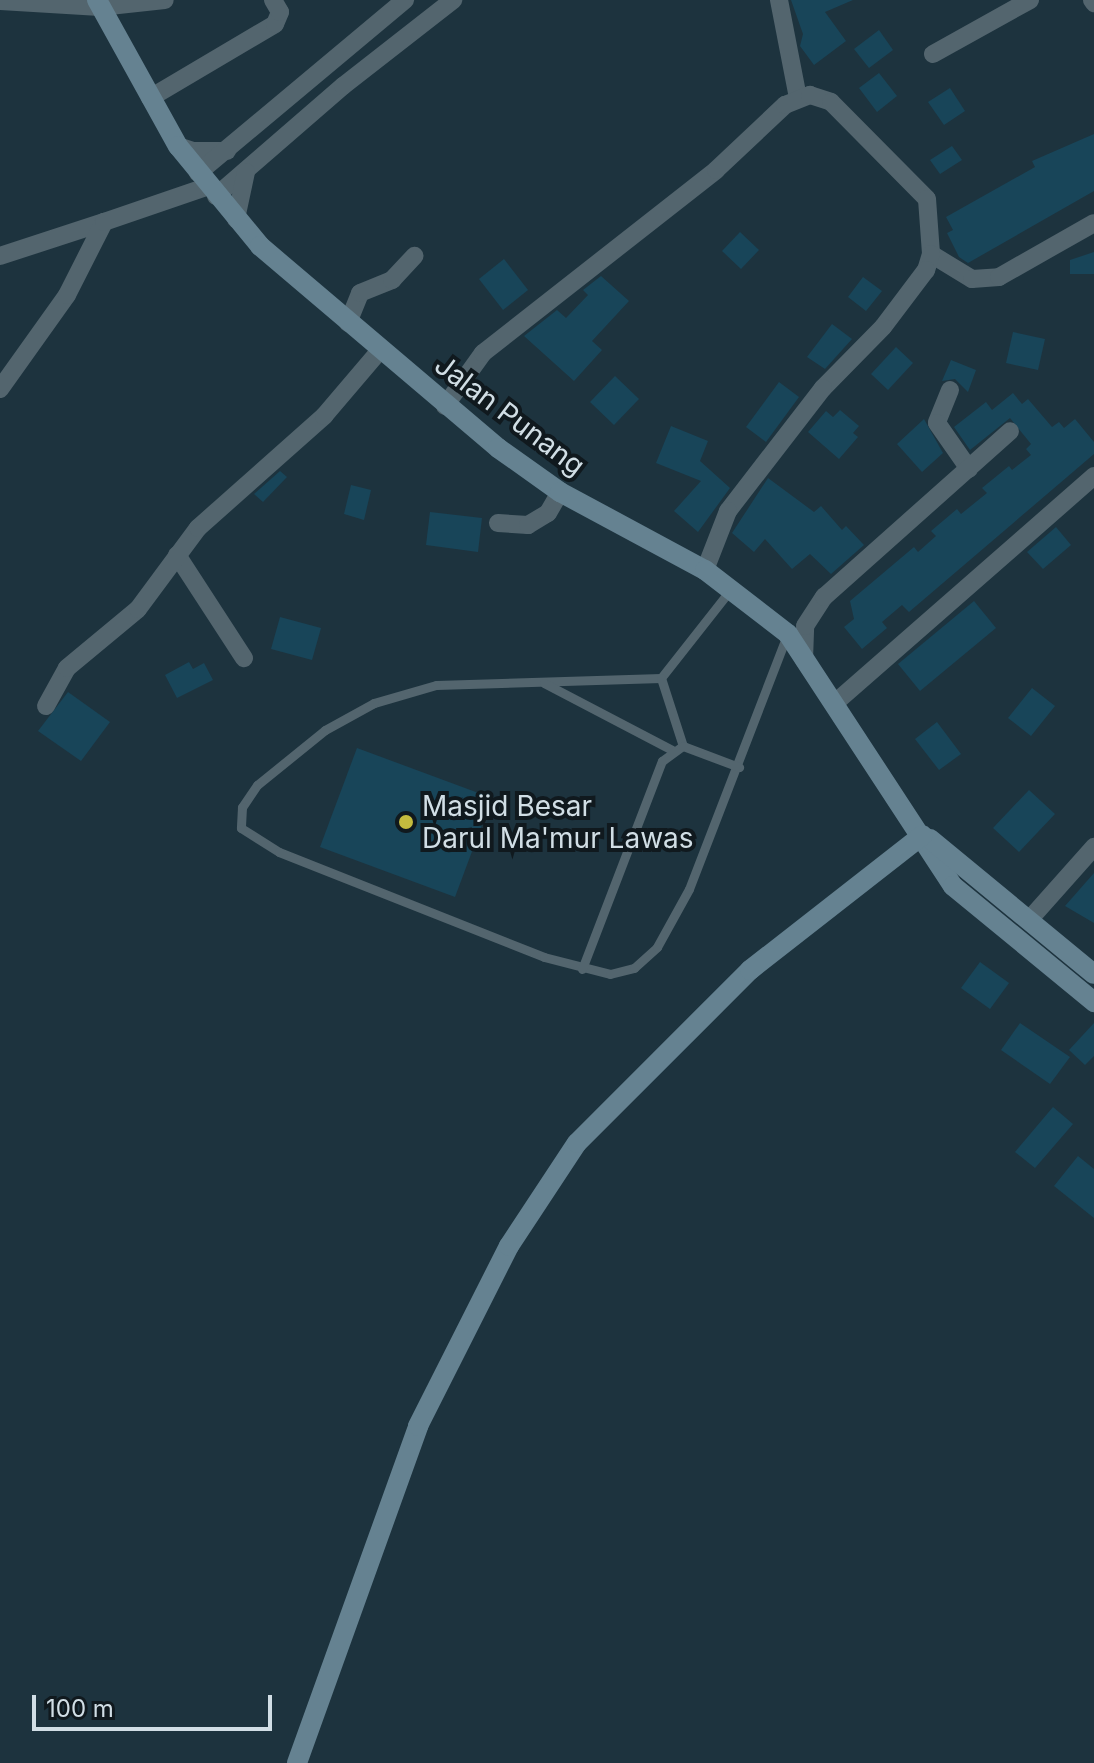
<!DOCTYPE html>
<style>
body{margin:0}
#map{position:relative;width:1094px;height:1763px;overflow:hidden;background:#1d333e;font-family:Inter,sans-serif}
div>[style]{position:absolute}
.building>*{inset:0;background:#184559}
.lane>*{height:9px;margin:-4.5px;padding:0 4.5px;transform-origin:4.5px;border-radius:4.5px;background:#53656e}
.street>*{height:18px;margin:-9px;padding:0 9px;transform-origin:9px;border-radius:9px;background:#53656e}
.secondary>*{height:20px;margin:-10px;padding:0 10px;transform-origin:10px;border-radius:10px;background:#658291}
.dots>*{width:22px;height:22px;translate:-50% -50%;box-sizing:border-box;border:4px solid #10191e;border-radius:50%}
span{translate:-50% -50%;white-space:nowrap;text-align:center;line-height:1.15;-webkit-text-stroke:8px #10191e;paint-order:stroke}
.street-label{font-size:28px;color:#d1dee5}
.poi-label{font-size:28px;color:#d1dee5}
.left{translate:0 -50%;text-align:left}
.scale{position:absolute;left:32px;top:1695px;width:240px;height:36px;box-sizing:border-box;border:4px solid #d1dee5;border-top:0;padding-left:10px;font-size:24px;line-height:28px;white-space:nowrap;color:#d1dee5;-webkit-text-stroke:6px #10191e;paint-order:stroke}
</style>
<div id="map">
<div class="building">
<div style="clip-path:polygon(791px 0,853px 0,825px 12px,846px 41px,814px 65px,800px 46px,803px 34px)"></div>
<div style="clip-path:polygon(879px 30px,893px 50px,869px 68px,854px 49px)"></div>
<div style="clip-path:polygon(879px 73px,897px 96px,877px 112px,859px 88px)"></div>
<div style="clip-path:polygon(950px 88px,965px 111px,944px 125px,928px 102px)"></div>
<div style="clip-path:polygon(1094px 134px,1094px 191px,968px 263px,959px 257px,947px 233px,953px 230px,946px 217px,1035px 167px,1032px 161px)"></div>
<div style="clip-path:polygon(952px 146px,962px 160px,940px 174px,930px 160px)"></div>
<div style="clip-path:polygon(740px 232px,759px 250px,741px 269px,722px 251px)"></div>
<div style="clip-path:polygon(1094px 252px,1094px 274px,1070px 274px,1070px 260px)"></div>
<div style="clip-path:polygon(504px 259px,528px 290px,503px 310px,479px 279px)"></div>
<div style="clip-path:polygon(601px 276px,629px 301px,592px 341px,602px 350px,574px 381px,524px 336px,557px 310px,566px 318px,588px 295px,583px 290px)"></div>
<div style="clip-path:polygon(863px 277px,882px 291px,866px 311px,848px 297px)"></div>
<div style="clip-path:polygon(832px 324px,852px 339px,825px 369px,807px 357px)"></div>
<div style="clip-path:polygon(1013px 332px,1045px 339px,1038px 370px,1006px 363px)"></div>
<div style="clip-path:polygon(896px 347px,913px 363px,888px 390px,871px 374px)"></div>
<div style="clip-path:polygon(951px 360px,976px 370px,968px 392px,955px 379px,942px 381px)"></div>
<div style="clip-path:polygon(615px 376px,639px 399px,614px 425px,590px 402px)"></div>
<div style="clip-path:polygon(779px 382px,799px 397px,766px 442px,746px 427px)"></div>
<div style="clip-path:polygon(1013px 393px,1022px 404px,1028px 399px,1052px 427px,1059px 422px,1064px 428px,1075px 419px,1094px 442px,1094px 454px,909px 612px,902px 605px,882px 622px,887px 628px,862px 649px,844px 627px,854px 619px,850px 601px,914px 547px,918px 552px,936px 536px,931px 531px,957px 509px,961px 514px,987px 493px,982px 488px,1009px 466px,1012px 470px,1031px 455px,1026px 449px,1031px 444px,1010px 418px,970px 450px,954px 427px,986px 402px,992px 410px)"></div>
<div style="clip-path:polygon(840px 410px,859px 426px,853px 433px,858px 437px,839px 459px,808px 432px,826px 411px,833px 417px)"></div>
<div style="clip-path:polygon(924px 419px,943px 453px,922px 472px,897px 444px)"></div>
<div style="clip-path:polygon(671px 426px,708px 441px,700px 461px,730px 488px,698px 532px,674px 511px,701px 481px,656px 463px)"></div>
<div style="clip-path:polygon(280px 471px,287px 477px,263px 502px,254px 494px)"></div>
<div style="clip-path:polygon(768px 478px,814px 512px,821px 506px,842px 530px,846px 526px,864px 545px,831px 574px,810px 554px,792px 569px,765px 539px,754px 552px,732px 533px)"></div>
<div style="clip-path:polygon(351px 485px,371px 490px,364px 520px,344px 514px)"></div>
<div style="clip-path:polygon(430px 512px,482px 518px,478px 552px,426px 545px)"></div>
<div style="clip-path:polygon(1056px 527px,1071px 545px,1043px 569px,1027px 552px)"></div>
<div style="clip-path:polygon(974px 601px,996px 628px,920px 691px,898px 664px)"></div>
<div style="clip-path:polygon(280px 617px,321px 628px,312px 660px,271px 649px)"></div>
<div style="clip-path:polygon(189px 662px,193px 669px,204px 663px,213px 680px,177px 698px,165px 675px)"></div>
<div style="clip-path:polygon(1032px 688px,1055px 706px,1031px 736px,1008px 718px)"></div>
<div style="clip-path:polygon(68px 692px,110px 722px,81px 761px,38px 731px)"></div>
<div style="clip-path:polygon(937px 722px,961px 754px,939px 770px,915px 739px)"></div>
<div style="clip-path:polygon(357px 748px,492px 798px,455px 897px,320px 847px)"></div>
<div style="clip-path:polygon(1029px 790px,1055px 814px,1019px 852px,993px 828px)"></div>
<div style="clip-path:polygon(1094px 873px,1094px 923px,1065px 906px)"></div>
<div style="clip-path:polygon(980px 962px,1009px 983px,990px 1009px,961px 988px)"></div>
<div style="clip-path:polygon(1020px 1023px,1070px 1057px,1050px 1084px,1001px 1050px)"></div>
<div style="clip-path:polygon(1094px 1023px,1094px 1056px,1085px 1065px,1069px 1050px)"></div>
<div style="clip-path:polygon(1053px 1107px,1073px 1124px,1035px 1168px,1015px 1152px)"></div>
<div style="clip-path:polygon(1078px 1156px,1094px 1169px,1094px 1218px,1054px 1186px)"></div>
</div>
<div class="lane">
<div style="left:731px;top:589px;width:113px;rotate:128.2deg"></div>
<div style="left:661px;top:678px;width:225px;rotate:178.2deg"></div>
<div style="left:436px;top:685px;width:65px;rotate:163.8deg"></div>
<div style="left:374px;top:703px;width:56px;rotate:151.1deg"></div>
<div style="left:325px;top:730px;width:87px;rotate:141deg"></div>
<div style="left:257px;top:785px;width:27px;rotate:124deg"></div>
<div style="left:242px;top:807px;width:21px;rotate:93deg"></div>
<div style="left:241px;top:828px;width:45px;rotate:32.3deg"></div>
<div style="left:279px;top:852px;width:285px;rotate:21.6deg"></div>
<div style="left:544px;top:957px;width:68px;rotate:14.4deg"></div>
<div style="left:610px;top:974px;width:25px;rotate:-14deg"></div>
<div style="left:634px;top:968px;width:31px;rotate:-42deg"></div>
<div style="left:657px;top:947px;width:66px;rotate:-61.1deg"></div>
<div style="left:689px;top:889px;width:270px;rotate:-68.9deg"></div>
<div style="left:661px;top:678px;width:71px;rotate:72.1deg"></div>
<div style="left:544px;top:683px;width:144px;rotate:27.6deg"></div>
<div style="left:582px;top:969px;width:223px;rotate:-69deg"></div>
<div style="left:662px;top:761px;width:26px;rotate:-36deg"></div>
<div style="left:683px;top:746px;width:60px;rotate:20.6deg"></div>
</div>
<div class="street">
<div style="left:779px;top:0;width:100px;rotate:79deg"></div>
<div style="left:1092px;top:0;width:4px;rotate:56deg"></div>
<div style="left:0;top:1px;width:100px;rotate:3.4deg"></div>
<div style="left:100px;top:7px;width:65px;rotate:-6.1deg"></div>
<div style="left:933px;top:54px;width:111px;rotate:-29.1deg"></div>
<div style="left:150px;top:98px;width:145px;rotate:-30.6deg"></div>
<div style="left:275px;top:24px;width:13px;rotate:-67deg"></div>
<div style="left:280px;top:12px;width:14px;rotate:-120deg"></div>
<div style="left:178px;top:146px;width:16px;rotate:18deg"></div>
<div style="left:193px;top:151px;width:34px"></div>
<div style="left:198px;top:173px;width:270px;rotate:-39.9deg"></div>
<div style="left:216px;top:196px;width:168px;rotate:-40.9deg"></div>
<div style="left:343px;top:86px;width:140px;rotate:-38deg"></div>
<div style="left:236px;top:219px;width:48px;rotate:-78deg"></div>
<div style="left:931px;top:254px;width:48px;rotate:31.4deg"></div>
<div style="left:972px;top:279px;width:27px;rotate:-4deg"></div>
<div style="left:999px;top:277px;width:109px;rotate:-29.6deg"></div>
<div style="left:0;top:256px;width:109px;rotate:-18.1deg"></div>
<div style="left:348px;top:323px;width:32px;rotate:-68deg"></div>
<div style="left:360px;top:293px;width:35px;rotate:-22deg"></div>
<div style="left:392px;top:280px;width:33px;rotate:-47deg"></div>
<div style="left:0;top:389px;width:115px;rotate:-54.5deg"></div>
<div style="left:67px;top:295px;width:82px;rotate:-63.1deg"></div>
<div style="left:104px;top:222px;width:111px;rotate:-18.9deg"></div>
<div style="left:950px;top:390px;width:35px;rotate:112deg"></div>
<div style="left:937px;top:423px;width:56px;rotate:55.2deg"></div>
<div style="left:445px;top:406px;width:65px;rotate:-54.4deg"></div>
<div style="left:483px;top:353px;width:296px;rotate:-38.1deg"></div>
<div style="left:716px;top:170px;width:95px;rotate:-43.3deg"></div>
<div style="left:785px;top:105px;width:27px;rotate:-22deg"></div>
<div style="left:810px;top:95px;width:22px;rotate:18deg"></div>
<div style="left:831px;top:102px;width:136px;rotate:45.3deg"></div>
<div style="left:927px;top:199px;width:55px;rotate:85.8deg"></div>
<div style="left:931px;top:254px;width:17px;rotate:107deg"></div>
<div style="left:926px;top:270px;width:71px;rotate:127deg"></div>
<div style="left:883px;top:327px;width:86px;rotate:134.5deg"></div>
<div style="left:823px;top:388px;width:155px;rotate:127.7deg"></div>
<div style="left:728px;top:511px;width:63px;rotate:111.3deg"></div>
<div style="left:498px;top:523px;width:30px;rotate:4deg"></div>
<div style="left:528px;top:525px;width:23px;rotate:-31deg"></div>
<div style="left:548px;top:513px;width:24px;rotate:-60deg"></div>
<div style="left:177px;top:555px;width:123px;rotate:57deg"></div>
<div style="left:804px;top:660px;width:34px;rotate:-88deg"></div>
<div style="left:805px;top:626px;width:35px;rotate:-57deg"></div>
<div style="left:824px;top:597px;width:249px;rotate:-41.7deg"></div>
<div style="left:836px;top:702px;width:343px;rotate:-41.2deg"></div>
<div style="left:46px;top:706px;width:43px;rotate:-61.1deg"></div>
<div style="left:67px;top:668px;width:92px;rotate:-39.7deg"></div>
<div style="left:138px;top:609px;width:101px;rotate:-53.5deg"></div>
<div style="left:198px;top:528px;width:169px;rotate:-41.6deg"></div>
<div style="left:324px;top:416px;width:88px;rotate:-49.6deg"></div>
<div style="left:1029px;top:920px;width:98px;rotate:-48.3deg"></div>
</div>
<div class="secondary">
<div style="left:97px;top:0;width:167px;rotate:61deg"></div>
<div style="left:178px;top:146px;width:129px;rotate:50.6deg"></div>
<div style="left:260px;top:246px;width:312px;rotate:40.3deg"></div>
<div style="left:498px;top:448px;width:76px;rotate:35.4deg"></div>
<div style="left:560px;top:492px;width:165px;rotate:28.3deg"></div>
<div style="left:705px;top:570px;width:105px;rotate:37.6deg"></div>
<div style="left:788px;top:634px;width:301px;rotate:56.8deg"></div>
<div style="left:953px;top:886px;width:183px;rotate:39.4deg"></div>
<div style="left:930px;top:839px;width:212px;rotate:39.5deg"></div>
<div style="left:297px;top:1763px;width:358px;rotate:-70.2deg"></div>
<div style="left:418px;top:1426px;width:202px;rotate:-63.2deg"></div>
<div style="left:509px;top:1246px;width:123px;rotate:-56.6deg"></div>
<div style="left:577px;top:1143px;width:245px;rotate:-45deg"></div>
<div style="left:750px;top:970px;width:219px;rotate:-38deg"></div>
</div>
<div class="dots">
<div style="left:406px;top:822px;background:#c4bc3e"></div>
</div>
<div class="street-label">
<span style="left:510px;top:415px;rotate:37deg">Jalan Punang</span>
</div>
<div class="poi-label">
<span class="left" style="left:422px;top:822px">Masjid Besar<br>Darul Ma'mur Lawas</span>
</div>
<div class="scale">100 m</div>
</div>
